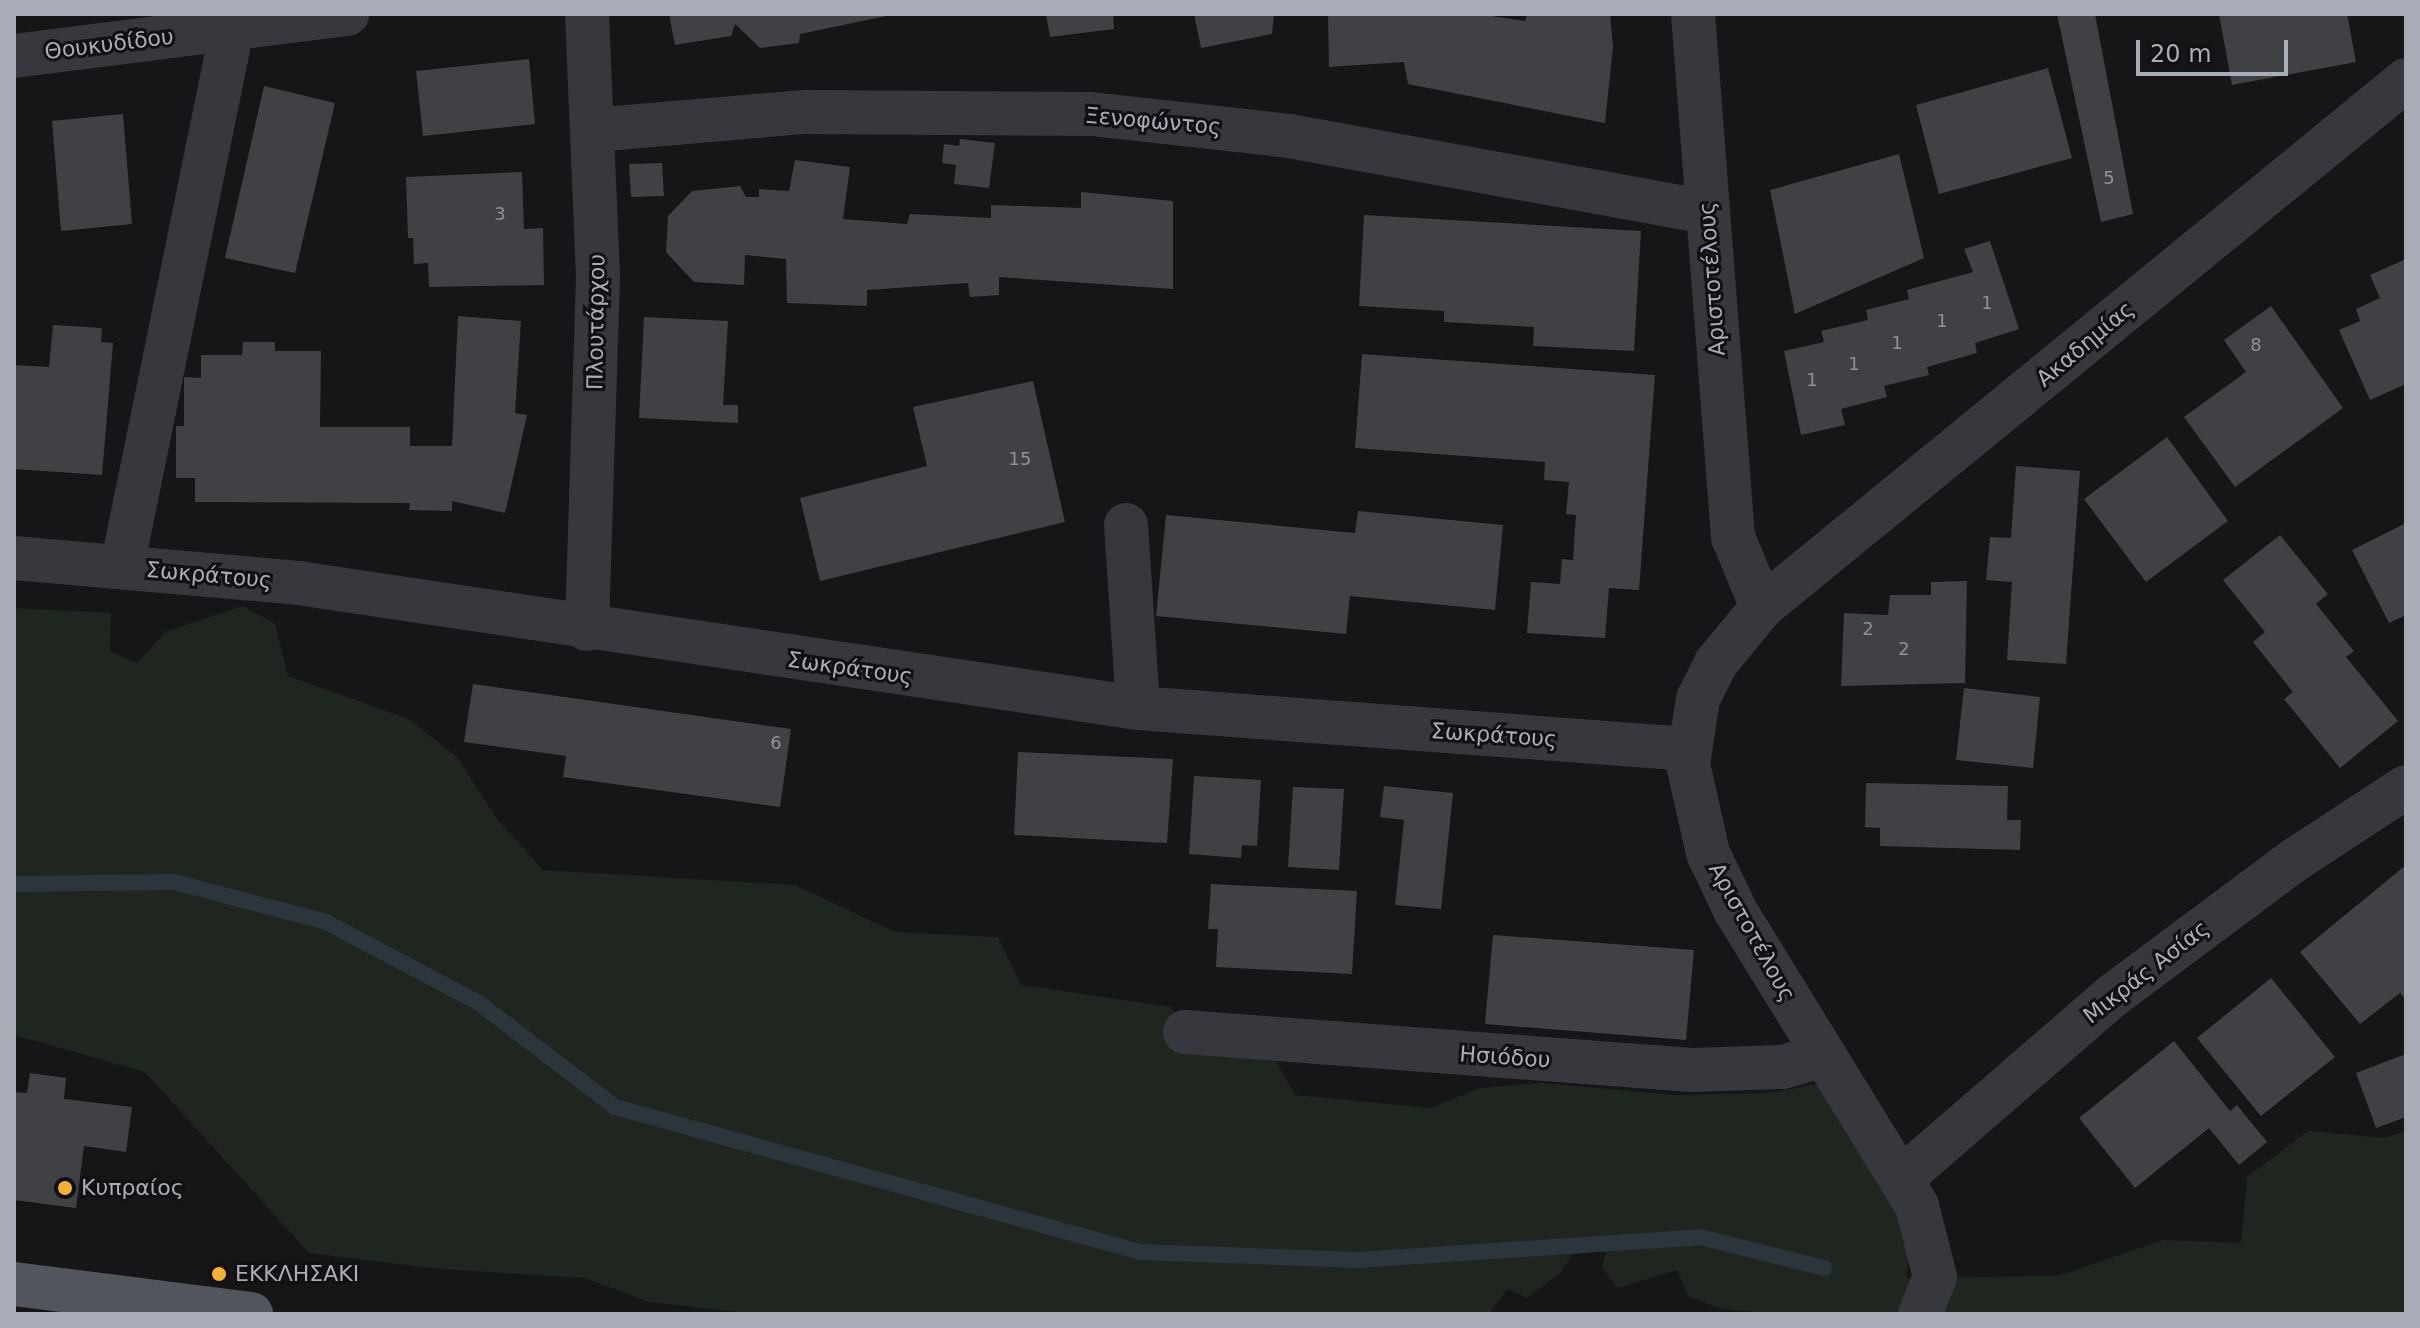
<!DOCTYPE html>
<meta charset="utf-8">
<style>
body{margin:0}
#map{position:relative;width:2420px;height:1328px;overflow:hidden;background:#161618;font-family:"DejaVu Sans",sans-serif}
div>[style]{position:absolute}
.green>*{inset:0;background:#1e261f}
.stream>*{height:16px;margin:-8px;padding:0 8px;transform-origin:8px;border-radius:8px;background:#2c353c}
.building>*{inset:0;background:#404145}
.minor>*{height:44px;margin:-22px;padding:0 22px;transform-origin:22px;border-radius:22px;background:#37383d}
.major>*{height:44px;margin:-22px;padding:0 22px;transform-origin:22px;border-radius:22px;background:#53555c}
.dots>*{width:22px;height:22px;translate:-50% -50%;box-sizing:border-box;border:4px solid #111113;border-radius:50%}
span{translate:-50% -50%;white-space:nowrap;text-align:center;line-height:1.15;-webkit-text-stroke:6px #111113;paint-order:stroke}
.number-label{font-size:18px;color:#8e929b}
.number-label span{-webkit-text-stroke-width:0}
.street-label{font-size:22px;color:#a8adb8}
.poi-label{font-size:22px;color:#a8adb8}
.left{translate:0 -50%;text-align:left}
.frame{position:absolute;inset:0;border:16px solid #a8adb8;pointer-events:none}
.scale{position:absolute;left:2136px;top:40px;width:152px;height:36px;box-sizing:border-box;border:4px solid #a8adb8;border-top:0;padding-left:10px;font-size:24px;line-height:28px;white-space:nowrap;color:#a8adb8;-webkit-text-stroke:6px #111113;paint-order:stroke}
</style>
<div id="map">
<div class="green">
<div style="clip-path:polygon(243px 606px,275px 624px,288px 676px,409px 719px,457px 757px,498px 820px,543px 870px,795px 885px,895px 932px,998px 937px,1021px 985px,1172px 1007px,1181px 1045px,1270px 1050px,1295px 1095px,1431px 1108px,1479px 1088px,1543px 1083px,1675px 1095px,1769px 1093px,1818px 1084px,1893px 1199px,1908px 1259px,1907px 1278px,2058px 1276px,2163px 1240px,2241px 1243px,2247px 1177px,2308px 1131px,2385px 1138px,2406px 1131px,2406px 1314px,1775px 1314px,1722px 1309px,1688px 1296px,1677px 1270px,1617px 1288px,1602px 1267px,1607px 1249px,1580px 1243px,1560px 1273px,1527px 1298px,1507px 1289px,1489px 1314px,754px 1314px,650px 1302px,584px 1278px,440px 1269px,309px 1253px,145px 1072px,14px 1035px,14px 608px,111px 613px,110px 651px,137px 663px,165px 632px)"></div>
</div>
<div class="stream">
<div style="left:14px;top:884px;width:160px;rotate:-0.7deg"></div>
<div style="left:174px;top:882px;width:157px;rotate:14.7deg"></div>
<div style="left:326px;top:922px;width:173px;rotate:27.9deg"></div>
<div style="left:479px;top:1003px;width:171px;rotate:37.4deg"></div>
<div style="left:615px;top:1107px;width:545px;rotate:15.44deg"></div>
<div style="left:1140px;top:1252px;width:218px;rotate:2.1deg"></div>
<div style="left:1358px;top:1260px;width:343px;rotate:-3.8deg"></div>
<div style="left:1700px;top:1237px;width:128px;rotate:14deg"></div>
</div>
<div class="building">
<div style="clip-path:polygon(669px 14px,891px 14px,891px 15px,800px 34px,799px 43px,760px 48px,735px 24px,731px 36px,675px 45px)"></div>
<div style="clip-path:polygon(1046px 14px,1113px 14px,1114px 29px,1050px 37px)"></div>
<div style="clip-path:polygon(1194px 14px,1274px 14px,1272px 34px,1201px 48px)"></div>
<div style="clip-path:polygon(1328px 14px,1479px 14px,1525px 21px,1527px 14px,1610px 14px,1613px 47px,1605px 123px,1408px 84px,1404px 62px,1329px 67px)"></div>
<div style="clip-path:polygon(2057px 14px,2095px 14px,2133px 214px,2101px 222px)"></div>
<div style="clip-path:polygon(2219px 14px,2347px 14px,2356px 62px,2232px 85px)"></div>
<div style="clip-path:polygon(529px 59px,535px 124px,423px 136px,416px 71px)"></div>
<div style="clip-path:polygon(2048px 68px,2072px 158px,1939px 194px,1916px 105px)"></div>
<div style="clip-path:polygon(264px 86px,335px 103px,295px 273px,225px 258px)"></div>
<div style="clip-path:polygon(123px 114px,132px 224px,61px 231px,52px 121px)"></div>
<div style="clip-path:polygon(960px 139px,995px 143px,989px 188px,954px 184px,956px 165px,942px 163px,944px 144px,959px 146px)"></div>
<div style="clip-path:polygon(1899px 154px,1924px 258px,1795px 314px,1770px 190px)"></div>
<div style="clip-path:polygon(795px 160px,850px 167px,843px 219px,907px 224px,910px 214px,991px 218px,991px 205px,1081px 208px,1081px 192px,1173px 201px,1173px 289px,999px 277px,999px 295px,970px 297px,968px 283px,867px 290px,867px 306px,787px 303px,786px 259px,745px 255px,744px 285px,694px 282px,666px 252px,668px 216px,692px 191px,740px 186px,746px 197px,759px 197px,759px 189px,789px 191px)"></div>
<div style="clip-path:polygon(662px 163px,664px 196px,631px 197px,629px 164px)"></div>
<div style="clip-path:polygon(522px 172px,524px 229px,543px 228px,544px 285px,429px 287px,428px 263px,414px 264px,413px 238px,408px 238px,406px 177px)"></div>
<div style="clip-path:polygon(1364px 215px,1641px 231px,1634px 351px,1533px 346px,1534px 327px,1444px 322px,1444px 311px,1359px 306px)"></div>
<div style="clip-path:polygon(1990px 241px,2019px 329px,1975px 343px,1977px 353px,1927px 367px,1929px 375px,1884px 386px,1887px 397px,1841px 409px,1845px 425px,1801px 435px,1784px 351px,1824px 342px,1821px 331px,1868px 320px,1866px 310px,1909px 299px,1907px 290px,1973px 272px,1964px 249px)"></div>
<div style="clip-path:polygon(2406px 259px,2406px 384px,2370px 400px,2339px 330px,2360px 321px,2356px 309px,2380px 298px,2370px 275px)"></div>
<div style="clip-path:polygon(2271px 306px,2343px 408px,2235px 487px,2184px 417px,2246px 372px,2224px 340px)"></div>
<div style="clip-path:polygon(458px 316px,521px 321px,515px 413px,527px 415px,505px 513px,452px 501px,452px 511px,409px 510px,410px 503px,195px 502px,195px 478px,176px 478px,176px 426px,184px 426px,184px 377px,201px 378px,201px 355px,242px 355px,243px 342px,275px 342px,275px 351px,321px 351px,320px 427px,410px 427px,410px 446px,452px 446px)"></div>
<div style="clip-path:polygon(644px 317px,728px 321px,723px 405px,738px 405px,738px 423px,639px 418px)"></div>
<div style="clip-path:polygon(53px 325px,102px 328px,101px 342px,113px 343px,102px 475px,14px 469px,14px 365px,49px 367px)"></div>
<div style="clip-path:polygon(1362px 354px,1655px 375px,1639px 590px,1609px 588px,1605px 638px,1527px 633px,1531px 582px,1560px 584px,1562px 559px,1573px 560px,1576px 515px,1566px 514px,1569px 482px,1544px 480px,1545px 462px,1355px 448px)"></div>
<div style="clip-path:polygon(1033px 381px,1065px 522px,820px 581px,800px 498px,927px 466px,913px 407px)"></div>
<div style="clip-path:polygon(2167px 437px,2228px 521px,2146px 582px,2084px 499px)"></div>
<div style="clip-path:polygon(2016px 466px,2080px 471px,2066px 664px,2007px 660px,2012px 582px,1986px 580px,1990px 537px,2011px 538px)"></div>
<div style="clip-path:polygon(1358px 511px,1503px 525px,1495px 610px,1350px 596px,1346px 634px,1156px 616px,1166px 515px,1355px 533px)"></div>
<div style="clip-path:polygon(2406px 523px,2406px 615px,2389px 623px,2352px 550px)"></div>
<div style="clip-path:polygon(2280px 535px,2328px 594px,2316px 604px,2354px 651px,2346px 657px,2398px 721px,2340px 768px,2284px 699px,2293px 692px,2253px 642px,2265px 632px,2223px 580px)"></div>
<div style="clip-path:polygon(1967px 581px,1965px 683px,1841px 686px,1844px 613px,1888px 615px,1890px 595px,1931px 595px,1931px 582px)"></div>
<div style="clip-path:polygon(473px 684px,791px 729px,780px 807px,563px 777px,566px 756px,464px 742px)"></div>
<div style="clip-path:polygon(1964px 688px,2040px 697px,2033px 768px,1956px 760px)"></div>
<div style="clip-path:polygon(1018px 752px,1173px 759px,1167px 843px,1014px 835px)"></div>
<div style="clip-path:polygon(1194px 776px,1261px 780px,1257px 846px,1242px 845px,1241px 858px,1189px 854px)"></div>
<div style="clip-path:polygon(1866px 783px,2008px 786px,2007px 820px,2021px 820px,2020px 850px,1880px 846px,1880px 828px,1865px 827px)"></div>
<div style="clip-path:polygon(1384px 786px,1453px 793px,1441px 909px,1395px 905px,1404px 820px,1380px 817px)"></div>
<div style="clip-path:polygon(1293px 787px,1344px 789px,1339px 870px,1288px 867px)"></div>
<div style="clip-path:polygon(2406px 865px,2406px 1000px,2400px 993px,2360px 1024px,2300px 952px)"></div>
<div style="clip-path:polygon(1211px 884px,1357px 891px,1352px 974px,1216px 967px,1218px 929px,1208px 929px)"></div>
<div style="clip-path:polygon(1493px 935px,1694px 950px,1686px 1040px,1485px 1024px)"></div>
<div style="clip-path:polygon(2271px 978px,2335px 1057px,2261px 1116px,2197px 1038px)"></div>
<div style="clip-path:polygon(2174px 1041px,2230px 1111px,2237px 1105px,2267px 1142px,2239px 1165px,2209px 1128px,2135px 1188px,2079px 1118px)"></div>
<div style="clip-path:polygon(2406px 1054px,2406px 1117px,2376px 1128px,2356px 1073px)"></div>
<div style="clip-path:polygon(30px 1073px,66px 1078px,64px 1099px,132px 1107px,126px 1152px,84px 1146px,76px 1208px,14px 1200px,14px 1092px,27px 1093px)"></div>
</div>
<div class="minor">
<div style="left:587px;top:14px;width:263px;rotate:87.6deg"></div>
<div style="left:598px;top:277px;width:352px;rotate:91.8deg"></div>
<div style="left:1693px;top:14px;width:525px;rotate:85.63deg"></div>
<div style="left:1733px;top:537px;width:76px;rotate:67.5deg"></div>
<div style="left:14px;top:56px;width:336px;rotate:-7.2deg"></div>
<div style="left:593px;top:130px;width:213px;rotate:-4.9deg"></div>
<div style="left:805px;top:112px;width:286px;rotate:0.4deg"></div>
<div style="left:1091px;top:114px;width:199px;rotate:6.3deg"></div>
<div style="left:1289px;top:136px;width:424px;rotate:10.3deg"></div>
<div style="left:1126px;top:525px;width:183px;rotate:86.2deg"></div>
<div style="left:14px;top:558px;width:285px;rotate:5deg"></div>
<div style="left:298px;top:583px;width:849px;rotate:8.46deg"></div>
<div style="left:1138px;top:708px;width:553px;rotate:4.26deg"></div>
<div style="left:122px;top:567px;width:549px;rotate:-78.44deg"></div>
<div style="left:1185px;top:1032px;width:508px;rotate:4.29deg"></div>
<div style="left:1692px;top:1070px;width:90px;rotate:-1.9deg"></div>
<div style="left:1782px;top:1067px;width:44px;rotate:-15.9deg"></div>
<div style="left:1902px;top:1178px;width:278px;rotate:-40.9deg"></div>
<div style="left:2112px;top:996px;width:229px;rotate:-36.7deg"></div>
<div style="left:2296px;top:859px;width:131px;rotate:-33.2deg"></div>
<div style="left:1920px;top:1314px;width:40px;rotate:-68deg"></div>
<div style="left:1935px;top:1277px;width:73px;rotate:-104.2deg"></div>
<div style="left:1917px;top:1206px;width:347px;rotate:-121.6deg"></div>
<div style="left:1735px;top:910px;width:63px;rotate:-115.3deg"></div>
<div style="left:1708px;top:853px;width:91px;rotate:-102.7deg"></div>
<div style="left:1688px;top:764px;width:66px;rotate:-81.3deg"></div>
<div style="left:1698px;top:699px;width:40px;rotate:-63.4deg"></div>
<div style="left:1716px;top:663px;width:72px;rotate:-50.6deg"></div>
<div style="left:1762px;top:607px;width:832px;rotate:-39.29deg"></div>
</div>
<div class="major">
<div style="left:14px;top:1284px;width:239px;rotate:7.2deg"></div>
</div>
<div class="dots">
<div style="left:65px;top:1188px;background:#f2b134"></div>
<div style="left:219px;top:1274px;background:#f2b134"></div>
</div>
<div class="number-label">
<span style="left:2109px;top:178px">5</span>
<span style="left:500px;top:214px">3</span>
<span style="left:1987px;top:303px">1</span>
<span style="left:1942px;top:321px">1</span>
<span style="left:1897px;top:343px">1</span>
<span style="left:2256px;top:345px">8</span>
<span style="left:1854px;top:364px">1</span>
<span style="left:1812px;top:380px">1</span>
<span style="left:1020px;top:459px">15</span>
<span style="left:1868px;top:629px">2</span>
<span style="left:1904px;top:649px">2</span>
<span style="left:776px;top:743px">6</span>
</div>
<div class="street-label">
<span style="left:109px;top:44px;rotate:-7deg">Θουκυδίδου</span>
<span style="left:1153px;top:121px;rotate:5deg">Ξενοφώντος</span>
<span style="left:1712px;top:279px;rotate:-94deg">Αριστοτέλους</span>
<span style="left:596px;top:322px;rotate:-89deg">Πλουτάρχου</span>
<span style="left:2085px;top:344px;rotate:-40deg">Ακαδημίας</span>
<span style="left:209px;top:575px;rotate:5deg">Σωκράτους</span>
<span style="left:850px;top:668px;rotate:8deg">Σωκράτους</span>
<span style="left:1494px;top:735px;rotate:4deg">Σωκράτους</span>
<span style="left:1752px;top:932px;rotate:61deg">Αριστοτέλους</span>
<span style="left:2146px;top:972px;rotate:-38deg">Μικράς Ασίας</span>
<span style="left:1505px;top:1057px;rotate:4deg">Ησιόδου</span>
</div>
<div class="poi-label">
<span class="left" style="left:81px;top:1188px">Κυπραίος</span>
<span class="left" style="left:235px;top:1274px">ΕΚΚΛΗΣΑΚΙ</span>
</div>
<div class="frame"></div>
<div class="scale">20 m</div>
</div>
